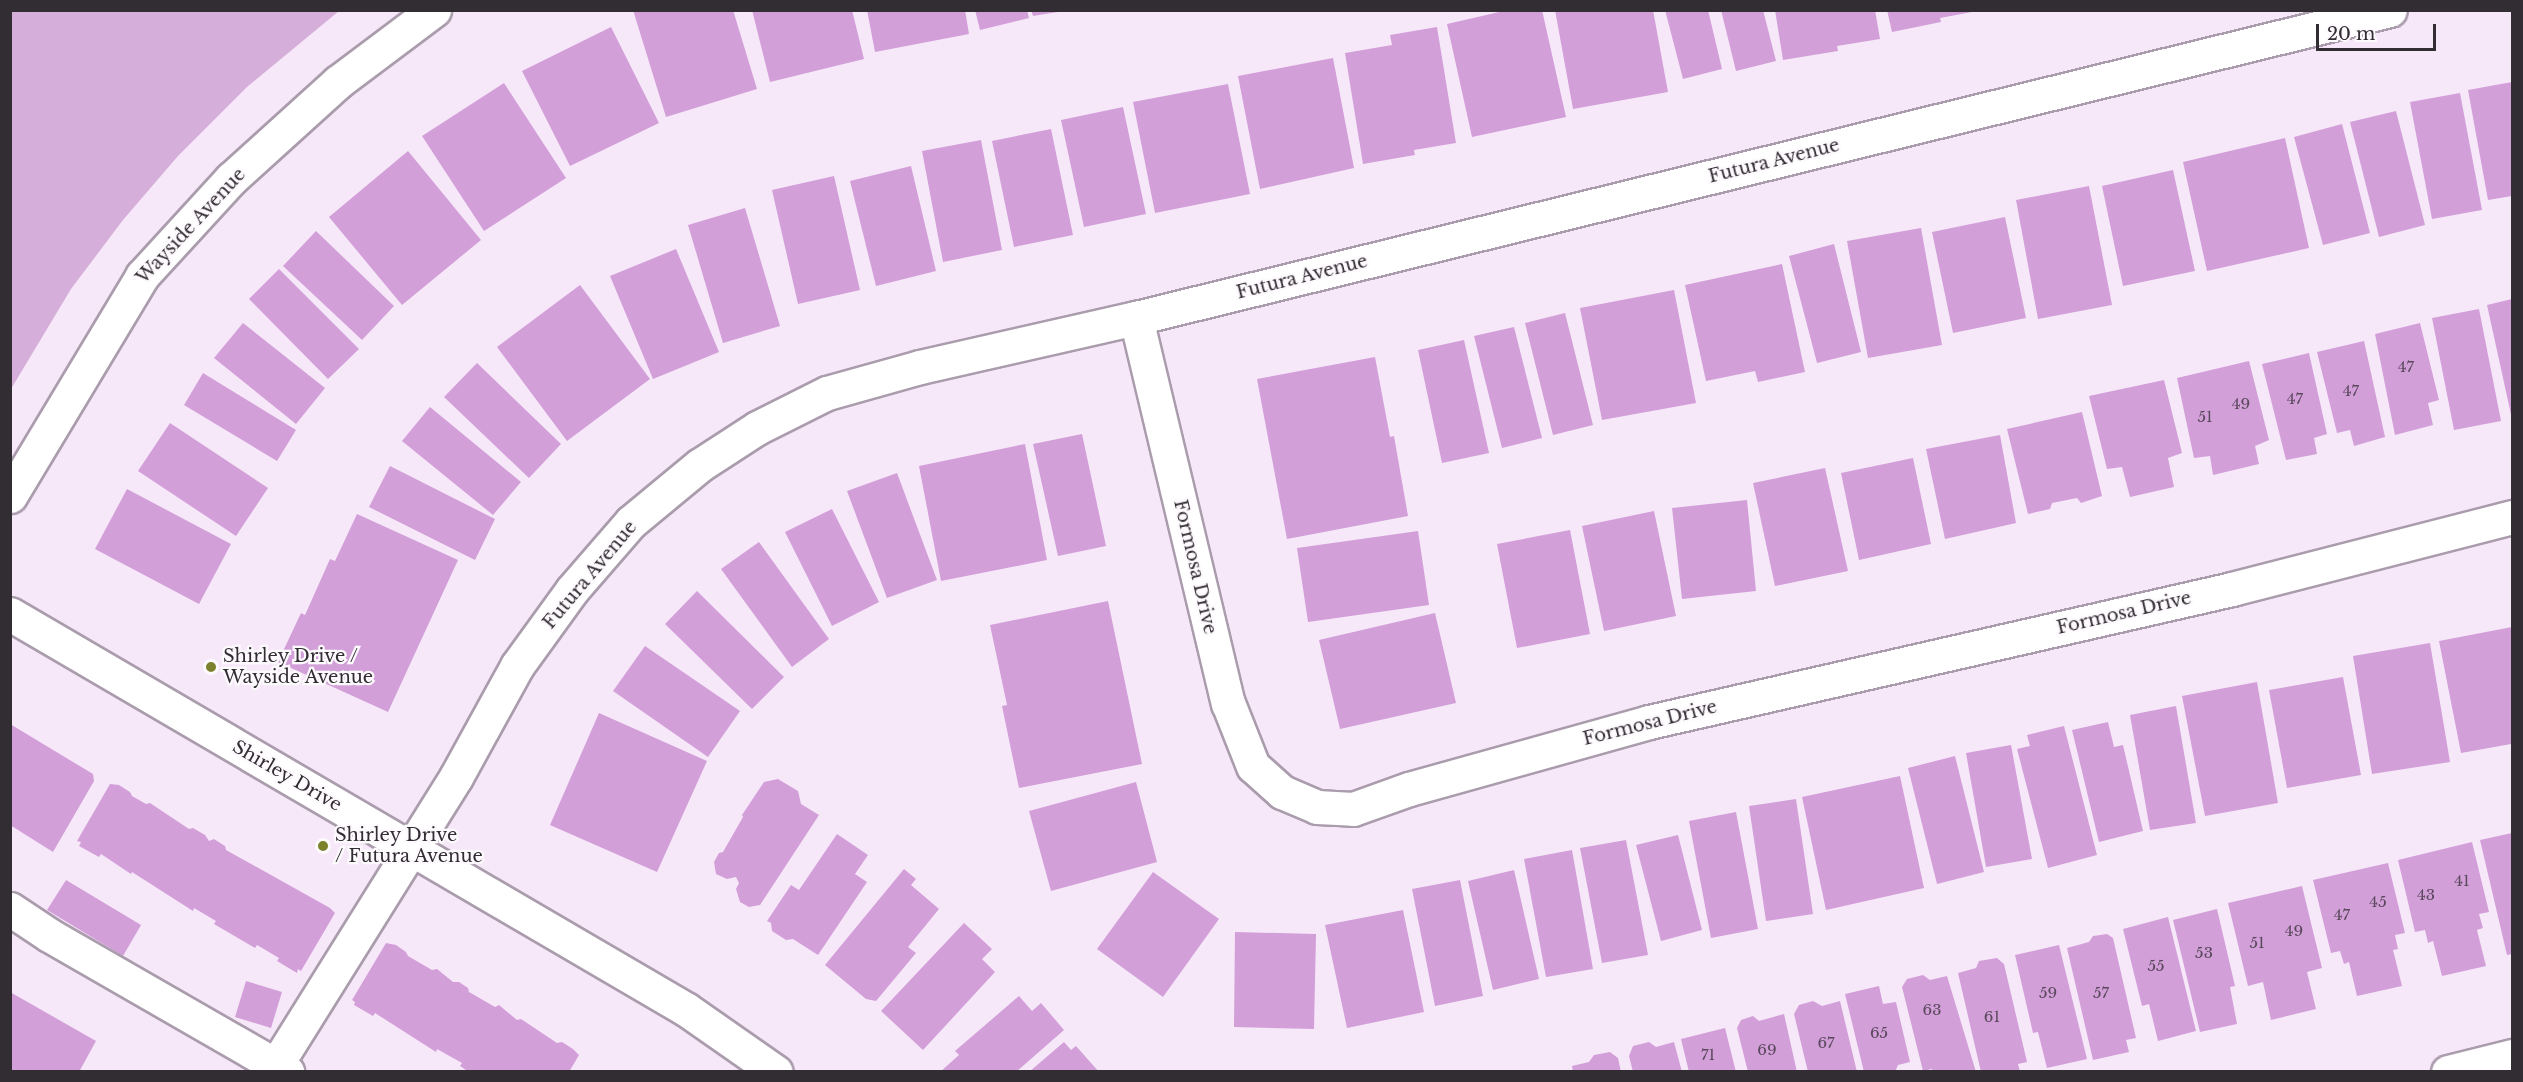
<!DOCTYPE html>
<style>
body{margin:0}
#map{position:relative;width:2523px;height:1082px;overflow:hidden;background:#f7e8f9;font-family:"Libre Baskerville",serif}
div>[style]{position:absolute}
.green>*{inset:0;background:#d5afda}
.building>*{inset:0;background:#d29fd9}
.roads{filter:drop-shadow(2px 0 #aa9cac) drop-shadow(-2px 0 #aa9cac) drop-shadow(0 2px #aa9cac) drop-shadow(0 -2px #aa9cac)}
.minor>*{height:33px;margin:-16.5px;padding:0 16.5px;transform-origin:16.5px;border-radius:16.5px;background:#fff}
.dots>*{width:16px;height:16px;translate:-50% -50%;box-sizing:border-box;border:3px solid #fdfafd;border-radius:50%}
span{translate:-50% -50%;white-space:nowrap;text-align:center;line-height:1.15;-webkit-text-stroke:4.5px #fdfafd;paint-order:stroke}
.number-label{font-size:15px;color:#5a495c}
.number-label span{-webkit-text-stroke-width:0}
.street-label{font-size:18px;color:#322c33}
.poi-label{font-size:18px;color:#322c33}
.left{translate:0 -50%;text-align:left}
.frame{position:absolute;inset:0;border:12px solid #322c33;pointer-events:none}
.scale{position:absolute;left:2316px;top:24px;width:120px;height:27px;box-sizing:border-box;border:3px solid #322c33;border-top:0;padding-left:8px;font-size:18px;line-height:21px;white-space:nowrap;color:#322c33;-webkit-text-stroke:4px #fdfafd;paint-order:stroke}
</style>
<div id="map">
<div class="green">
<div style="clip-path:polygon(11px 10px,339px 11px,247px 87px,178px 156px,123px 220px,71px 289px,11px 389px)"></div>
</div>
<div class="building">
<div style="clip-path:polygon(633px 10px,733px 10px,757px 89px,666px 117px)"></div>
<div style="clip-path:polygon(752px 10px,852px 10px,864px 59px,770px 82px)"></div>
<div style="clip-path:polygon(867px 10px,965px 10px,969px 34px,875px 52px)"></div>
<div style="clip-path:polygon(975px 10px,1027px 10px,1029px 18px,980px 30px)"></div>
<div style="clip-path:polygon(1031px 10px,1058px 10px,1058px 12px,1033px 16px)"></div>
<div style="clip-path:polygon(1508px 10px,1542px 10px,1566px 117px,1472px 137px,1447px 24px)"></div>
<div style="clip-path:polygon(1555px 10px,1653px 10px,1668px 92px,1573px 109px)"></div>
<div style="clip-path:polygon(1665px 10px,1708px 10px,1722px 69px,1683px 79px)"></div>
<div style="clip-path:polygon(1721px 10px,1763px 10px,1776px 61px,1736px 71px)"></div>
<div style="clip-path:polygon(1775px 10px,1875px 10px,1880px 39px,1837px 46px,1838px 51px,1783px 60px)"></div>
<div style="clip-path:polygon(1887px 10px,1972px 10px,1972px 12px,1940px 18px,1941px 22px,1892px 32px)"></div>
<div style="clip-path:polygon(611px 27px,659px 123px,570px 166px,522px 71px)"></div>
<div style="clip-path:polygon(1437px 27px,1456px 143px,1414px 150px,1415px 155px,1363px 164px,1345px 53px,1392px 45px,1390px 35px)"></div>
<div style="clip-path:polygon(1333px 58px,1354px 168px,1260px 189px,1238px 76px)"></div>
<div style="clip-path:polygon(2512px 82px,2512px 196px,2488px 200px,2468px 90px)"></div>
<div style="clip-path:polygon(504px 83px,566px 178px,484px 231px,422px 136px)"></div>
<div style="clip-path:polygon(1228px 84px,1250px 194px,1155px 213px,1133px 102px)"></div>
<div style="clip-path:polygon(2460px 93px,2482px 210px,2432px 219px,2410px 102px)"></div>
<div style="clip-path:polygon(1123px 107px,1146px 214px,1084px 227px,1061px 120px)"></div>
<div style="clip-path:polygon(2396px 111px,2425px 225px,2379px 237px,2350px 122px)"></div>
<div style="clip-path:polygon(2342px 124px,2370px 233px,2323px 245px,2294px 137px)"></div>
<div style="clip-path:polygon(1051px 129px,1073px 235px,1014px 247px,992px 141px)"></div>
<div style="clip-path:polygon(2285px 138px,2309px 248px,2207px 271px,2183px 162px)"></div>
<div style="clip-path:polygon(981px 140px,1002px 250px,943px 262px,922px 151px)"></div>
<div style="clip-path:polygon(408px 151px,481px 240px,402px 305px,329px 217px)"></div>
<div style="clip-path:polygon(911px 166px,936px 271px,876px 286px,850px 181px)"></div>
<div style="clip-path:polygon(2173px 170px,2195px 271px,2123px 286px,2102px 186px)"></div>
<div style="clip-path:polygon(834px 176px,860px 290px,798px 304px,772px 190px)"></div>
<div style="clip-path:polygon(2089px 186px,2112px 305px,2038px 319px,2016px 200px)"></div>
<div style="clip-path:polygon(745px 208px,780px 326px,723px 343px,688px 225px)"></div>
<div style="clip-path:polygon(2005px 217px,2026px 318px,1953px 333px,1932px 232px)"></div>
<div style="clip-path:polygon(1921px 228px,1942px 345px,1868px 358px,1847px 241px)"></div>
<div style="clip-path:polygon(316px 231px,394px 306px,362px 340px,283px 266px)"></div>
<div style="clip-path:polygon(1834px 244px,1861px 352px,1817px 363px,1789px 256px)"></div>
<div style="clip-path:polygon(676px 249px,719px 352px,653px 379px,610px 276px)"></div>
<div style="clip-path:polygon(1782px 264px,1805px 372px,1758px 382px,1755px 371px,1706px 381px,1685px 285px)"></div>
<div style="clip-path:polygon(279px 269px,359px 349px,328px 379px,249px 299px)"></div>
<div style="clip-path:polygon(580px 285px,650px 379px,567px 441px,497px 347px)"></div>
<div style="clip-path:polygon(1674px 290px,1696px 403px,1602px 420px,1580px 308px)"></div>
<div style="clip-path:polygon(2512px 299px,2512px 419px,2487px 305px)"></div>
<div style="clip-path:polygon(2479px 309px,2501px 421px,2454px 430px,2432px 318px)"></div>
<div style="clip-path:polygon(1565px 313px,1593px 425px,1553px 435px,1525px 323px)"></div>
<div style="clip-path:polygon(243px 323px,325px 388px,296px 424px,214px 358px)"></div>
<div style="clip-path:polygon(2420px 323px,2439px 400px,2428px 403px,2433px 425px,2395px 435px,2375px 334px)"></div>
<div style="clip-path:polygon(1514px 327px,1542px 438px,1502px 448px,1474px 336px)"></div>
<div style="clip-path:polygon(1464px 340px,1489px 453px,1442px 463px,1418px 350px)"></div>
<div style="clip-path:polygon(2364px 341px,2385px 437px,2354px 446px,2350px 430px,2337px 433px,2317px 352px)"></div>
<div style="clip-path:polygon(2309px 353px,2327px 434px,2314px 438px,2317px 454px,2286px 460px,2262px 364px)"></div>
<div style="clip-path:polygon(1375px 357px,1390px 437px,1394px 436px,1408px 516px,1287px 539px,1257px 379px)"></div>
<div style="clip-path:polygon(2249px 361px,2269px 440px,2255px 446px,2259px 464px,2213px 475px,2210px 456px,2194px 458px,2177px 378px)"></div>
<div style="clip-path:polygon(477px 363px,561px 444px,529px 478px,444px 397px)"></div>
<div style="clip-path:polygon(203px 373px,296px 430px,277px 461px,184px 405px)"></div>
<div style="clip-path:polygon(2164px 380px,2182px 453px,2168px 458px,2174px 487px,2130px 497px,2122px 467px,2107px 469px,2089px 396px)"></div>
<div style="clip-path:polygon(430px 407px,521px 482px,493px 515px,402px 441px)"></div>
<div style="clip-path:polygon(2082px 412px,2102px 496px,2081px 503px,2077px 498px,2052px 503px,2050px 509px,2028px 514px,2007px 429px)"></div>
<div style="clip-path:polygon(170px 423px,268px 488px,236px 536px,138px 471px)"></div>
<div style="clip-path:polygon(1082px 434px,1106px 546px,1058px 556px,1033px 444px)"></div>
<div style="clip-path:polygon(2000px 435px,2016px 523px,1945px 539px,1926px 449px)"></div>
<div style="clip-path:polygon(1025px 444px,1047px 560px,941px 581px,919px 466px)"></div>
<div style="clip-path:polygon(1913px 458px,1931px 544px,1859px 560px,1841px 473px)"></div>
<div style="clip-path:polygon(390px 466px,495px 519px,475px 560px,369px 507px)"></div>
<div style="clip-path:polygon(1825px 468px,1848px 571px,1775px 586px,1753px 483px)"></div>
<div style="clip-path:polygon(897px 473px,937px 580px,887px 598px,847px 491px)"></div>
<div style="clip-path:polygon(127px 489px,231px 544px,199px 604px,95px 549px)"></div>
<div style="clip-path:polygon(1747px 500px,1756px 591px,1682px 599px,1672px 508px)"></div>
<div style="clip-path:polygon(832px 509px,879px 602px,832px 626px,785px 532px)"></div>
<div style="clip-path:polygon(1654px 511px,1676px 616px,1604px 631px,1582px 526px)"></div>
<div style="clip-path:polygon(357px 514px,458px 560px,388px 712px,278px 662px,301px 613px,305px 615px,330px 559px,335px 561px)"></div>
<div style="clip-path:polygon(1570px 530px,1590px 634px,1517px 648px,1497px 544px)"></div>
<div style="clip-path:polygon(1418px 531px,1429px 605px,1308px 622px,1297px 548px)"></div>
<div style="clip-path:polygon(759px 542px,829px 639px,792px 667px,721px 569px)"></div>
<div style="clip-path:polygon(697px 591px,784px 677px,752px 709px,665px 624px)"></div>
<div style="clip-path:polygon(1108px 601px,1142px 764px,1019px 788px,1002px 706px,1007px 705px,990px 625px)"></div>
<div style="clip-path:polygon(1435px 613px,1456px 703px,1340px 729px,1319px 640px)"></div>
<div style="clip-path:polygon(2512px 627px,2511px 744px,2461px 753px,2439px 641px)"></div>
<div style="clip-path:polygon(2430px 643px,2450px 762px,2372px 774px,2353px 656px)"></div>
<div style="clip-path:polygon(645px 646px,740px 711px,708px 757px,613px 691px)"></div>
<div style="clip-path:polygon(2343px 677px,2361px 775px,2287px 788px,2269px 690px)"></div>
<div style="clip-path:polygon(2257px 682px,2278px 803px,2205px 816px,2182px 696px)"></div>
<div style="clip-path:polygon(2176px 706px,2196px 823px,2150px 830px,2130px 715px)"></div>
<div style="clip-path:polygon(599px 713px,707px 761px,657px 872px,550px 825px)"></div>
<div style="clip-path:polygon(2108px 722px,2114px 747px,2123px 745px,2143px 831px,2099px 842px,2072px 730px)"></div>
<div style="clip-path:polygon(10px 724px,93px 774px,94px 781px,53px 852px,10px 825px)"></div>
<div style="clip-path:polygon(2064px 726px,2097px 855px,2048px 868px,2017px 749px,2030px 746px,2027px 735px)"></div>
<div style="clip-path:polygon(2011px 745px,2032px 859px,1986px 867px,1966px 753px)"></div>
<div style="clip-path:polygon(1955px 756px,1984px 872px,1937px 884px,1908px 768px)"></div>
<div style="clip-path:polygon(1900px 776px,1924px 888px,1826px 910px,1802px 797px)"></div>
<div style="clip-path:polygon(778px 779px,798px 791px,801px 804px,819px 815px,760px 905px,749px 907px,740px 902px,736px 889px,739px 883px,736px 877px,727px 879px,716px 874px,714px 862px,719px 853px,723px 852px,743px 817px,742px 815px,764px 782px)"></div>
<div style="clip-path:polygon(1136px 782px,1157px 862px,1051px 891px,1029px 811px)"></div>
<div style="clip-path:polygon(110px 784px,119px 785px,130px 792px,132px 796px,146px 804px,150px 803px,189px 829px,193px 828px,205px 835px,209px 841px,214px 839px,225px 846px,226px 850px,330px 908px,335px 913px,301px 971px,298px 969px,297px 973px,277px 961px,279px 958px,257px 945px,255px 948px,214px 924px,216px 921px,194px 908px,193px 911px,132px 872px,131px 874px,101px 854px,99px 857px,79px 846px,81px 842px,77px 841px)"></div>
<div style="clip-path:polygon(1796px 799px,1813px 914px,1766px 921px,1749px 806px)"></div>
<div style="clip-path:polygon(1736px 812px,1758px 929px,1711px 938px,1689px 821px)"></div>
<div style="clip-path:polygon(2512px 833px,2512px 954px,2507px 955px,2480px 840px)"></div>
<div style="clip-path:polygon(837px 834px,868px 855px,855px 874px,867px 882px,818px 955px,793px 939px,786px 940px,772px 931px,771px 923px,767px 921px,791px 885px,799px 890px)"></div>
<div style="clip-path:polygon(1678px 835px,1702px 930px,1661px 941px,1636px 845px)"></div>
<div style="clip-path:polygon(1626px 840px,1648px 955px,1602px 963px,1580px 848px)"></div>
<div style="clip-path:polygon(2472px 842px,2489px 912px,2479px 914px,2483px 928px,2477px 930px,2486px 966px,2442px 976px,2433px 941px,2428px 943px,2425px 930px,2415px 932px,2398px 860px)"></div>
<div style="clip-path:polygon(1572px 850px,1593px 969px,1546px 977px,1524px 859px)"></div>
<div style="clip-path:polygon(2388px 863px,2405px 933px,2395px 935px,2398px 949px,2393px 950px,2402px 986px,2357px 996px,2349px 962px,2344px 964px,2340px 951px,2331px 953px,2313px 880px)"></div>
<div style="clip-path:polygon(904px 869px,916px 879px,911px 885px,939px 909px,908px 947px,916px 953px,876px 1001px,866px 999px,825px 965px)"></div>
<div style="clip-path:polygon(1514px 870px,1539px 979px,1493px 990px,1468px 881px)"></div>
<div style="clip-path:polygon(1153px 872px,1219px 919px,1163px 997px,1097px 949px)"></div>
<div style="clip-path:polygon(66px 880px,141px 925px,123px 956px,47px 910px)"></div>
<div style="clip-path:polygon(1460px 880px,1483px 996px,1435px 1006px,1412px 889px)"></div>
<div style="clip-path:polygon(2302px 886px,2322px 968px,2307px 972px,2316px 1009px,2271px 1020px,2263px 982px,2248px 986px,2228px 903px)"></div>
<div style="clip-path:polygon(2217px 909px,2235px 986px,2230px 987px,2237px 1024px,2200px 1032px,2173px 920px)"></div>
<div style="clip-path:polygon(1403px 910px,1424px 1012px,1347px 1028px,1325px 925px)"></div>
<div style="clip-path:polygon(2168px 917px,2196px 1031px,2158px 1041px,2149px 1004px,2142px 1006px,2123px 929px)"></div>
<div style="clip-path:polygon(964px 923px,992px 949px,982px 959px,995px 972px,923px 1050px,881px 1011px)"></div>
<div style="clip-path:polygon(1235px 932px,1316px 934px,1314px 1029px,1234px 1027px)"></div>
<div style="clip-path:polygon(2107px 934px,2113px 938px,2136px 1038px,2126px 1040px,2129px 1052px,2093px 1060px,2067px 948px,2089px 942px,2093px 936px)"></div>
<div style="clip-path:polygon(386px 943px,396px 945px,406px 952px,408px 956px,432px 970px,437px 969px,453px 982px,459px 982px,468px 988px,469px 992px,495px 1007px,499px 1005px,517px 1020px,521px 1019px,557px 1043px,562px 1042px,573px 1049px,579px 1055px,569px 1072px,469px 1072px,460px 1066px,462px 1063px,437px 1049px,436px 1052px,375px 1013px,373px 1016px,354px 1005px,355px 1002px,352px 1000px)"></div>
<div style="clip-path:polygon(2059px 945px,2087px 1059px,2047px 1068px,2038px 1032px,2033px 1033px,2015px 955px)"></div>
<div style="clip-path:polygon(1997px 958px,2004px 964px,2027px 1062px,2018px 1064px,2020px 1072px,1981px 1072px,1958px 973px,1976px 968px,1979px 961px)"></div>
<div style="clip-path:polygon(1923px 975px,1930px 980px,1947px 976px,1976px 1072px,1932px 1072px,1932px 1069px,1923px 1071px,1902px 987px,1907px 979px)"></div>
<div style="clip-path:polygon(246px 981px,282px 992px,271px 1028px,235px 1017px)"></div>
<div style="clip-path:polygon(1879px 986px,1883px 1004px,1896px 1002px,1910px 1062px,1898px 1065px,1895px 1072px,1864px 1072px,1845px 994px)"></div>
<div style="clip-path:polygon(10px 992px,96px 1041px,79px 1072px,10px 1072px)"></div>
<div style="clip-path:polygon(1019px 996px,1032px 1011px,1041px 1003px,1064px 1030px,1016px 1072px,940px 1072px,959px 1055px,955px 1051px)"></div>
<div style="clip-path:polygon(1813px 1001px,1822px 1006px,1840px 1001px,1857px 1072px,1808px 1072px,1794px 1014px,1799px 1005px)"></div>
<div style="clip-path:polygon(1784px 1014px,1797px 1072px,1748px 1072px,1737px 1028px,1741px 1020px,1753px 1016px,1759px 1021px)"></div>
<div style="clip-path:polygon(1725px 1028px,1736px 1072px,1689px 1072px,1681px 1039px)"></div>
<div style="clip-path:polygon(1064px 1042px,1071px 1050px,1076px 1046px,1099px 1072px,1029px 1072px)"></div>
<div style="clip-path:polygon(1649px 1042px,1656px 1047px,1674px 1042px,1682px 1072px,1633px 1072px,1629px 1056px,1633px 1046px)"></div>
<div style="clip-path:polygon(1610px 1052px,1618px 1058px,1621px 1072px,1573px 1072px,1572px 1066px,1589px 1062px,1594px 1055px)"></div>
</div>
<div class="roads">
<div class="minor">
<div style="left:1136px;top:318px;width:396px;rotate:76.6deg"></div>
<div style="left:1228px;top:703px;width:68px;rotate:68.4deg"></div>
<div style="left:1253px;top:766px;width:39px;rotate:42deg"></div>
<div style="left:1282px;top:792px;width:38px;rotate:23deg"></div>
<div style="left:1317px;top:807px;width:36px;rotate:3deg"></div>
<div style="left:1353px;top:809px;width:59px;rotate:-19.7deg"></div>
<div style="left:1409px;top:789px;width:249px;rotate:-15.6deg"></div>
<div style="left:1649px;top:722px;width:598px;rotate:-12.85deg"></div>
<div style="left:2232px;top:589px;width:289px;rotate:-14.4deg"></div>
<div style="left:10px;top:496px;width:257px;rotate:-59deg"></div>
<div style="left:142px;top:276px;width:132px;rotate:-47.5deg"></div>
<div style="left:231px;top:179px;width:144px;rotate:-42.2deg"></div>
<div style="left:338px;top:82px;width:120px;rotate:-36.9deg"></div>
<div style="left:10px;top:614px;width:784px;rotate:30.32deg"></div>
<div style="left:687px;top:1010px;width:108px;rotate:34.9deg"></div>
<div style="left:10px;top:909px;width:47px;rotate:33.7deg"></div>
<div style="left:49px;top:935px;width:275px;rotate:29.9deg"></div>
<div style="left:276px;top:1065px;width:340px;rotate:-58deg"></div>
<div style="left:456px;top:777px;width:127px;rotate:-61.2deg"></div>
<div style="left:517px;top:666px;width:94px;rotate:-54.1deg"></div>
<div style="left:572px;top:590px;width:90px;rotate:-49.1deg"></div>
<div style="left:631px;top:522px;width:89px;rotate:-39.6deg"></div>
<div style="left:700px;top:465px;width:68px;rotate:-33deg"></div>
<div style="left:757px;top:428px;width:78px;rotate:-26.6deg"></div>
<div style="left:827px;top:393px;width:97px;rotate:-15.6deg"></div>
<div style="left:920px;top:367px;width:221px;rotate:-12.8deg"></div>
<div style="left:1136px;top:318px;width:1291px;rotate:-13.8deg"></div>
<div style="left:2448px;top:1072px;width:66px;rotate:-14deg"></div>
</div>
</div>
<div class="dots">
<div style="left:211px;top:667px;background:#7c812b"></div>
<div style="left:323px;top:846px;background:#7c812b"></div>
</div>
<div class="number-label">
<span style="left:2406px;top:367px">47</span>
<span style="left:2351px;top:391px">47</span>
<span style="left:2295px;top:399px">47</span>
<span style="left:2241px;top:404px">49</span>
<span style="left:2205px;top:417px">51</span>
<span style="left:2462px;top:881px">41</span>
<span style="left:2426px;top:895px">43</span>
<span style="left:2378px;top:902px">45</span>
<span style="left:2342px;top:915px">47</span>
<span style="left:2294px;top:931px">49</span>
<span style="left:2257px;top:943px">51</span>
<span style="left:2204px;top:953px">53</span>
<span style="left:2156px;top:966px">55</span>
<span style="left:2048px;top:993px">59</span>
<span style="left:2101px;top:993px">57</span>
<span style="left:1932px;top:1010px">63</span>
<span style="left:1992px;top:1017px">61</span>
<span style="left:1879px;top:1033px">65</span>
<span style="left:1826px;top:1043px">67</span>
<span style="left:1767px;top:1050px">69</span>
<span style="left:1708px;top:1055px">71</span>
</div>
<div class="street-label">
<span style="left:1774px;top:161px;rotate:-14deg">Futura Avenue</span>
<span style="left:191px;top:226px;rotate:-47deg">Wayside Avenue</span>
<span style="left:1302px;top:277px;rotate:-14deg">Futura Avenue</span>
<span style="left:1195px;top:567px;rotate:77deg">Formosa Drive</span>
<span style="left:590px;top:575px;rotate:-50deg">Futura Avenue</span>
<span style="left:2124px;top:613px;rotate:-13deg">Formosa Drive</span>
<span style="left:1650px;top:723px;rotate:-14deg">Formosa Drive</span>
<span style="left:287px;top:776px;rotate:30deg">Shirley Drive</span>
</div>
<div class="poi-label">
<span class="left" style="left:223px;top:667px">Shirley Drive /<br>Wayside Avenue</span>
<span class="left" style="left:335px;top:846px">Shirley Drive<br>/ Futura Avenue</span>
</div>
<div class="frame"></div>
<div class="scale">20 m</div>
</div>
